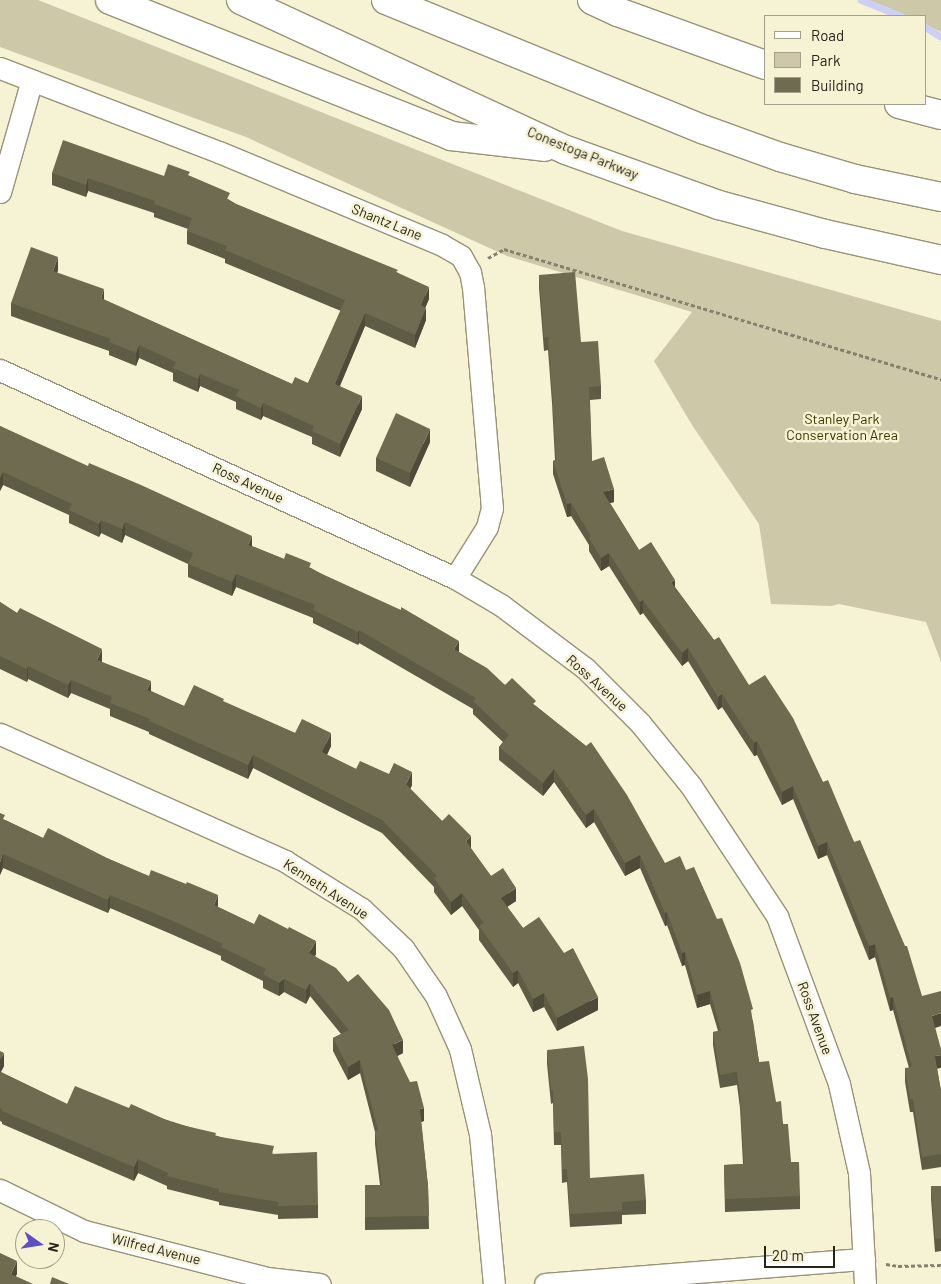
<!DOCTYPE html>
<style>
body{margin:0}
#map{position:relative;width:941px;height:1284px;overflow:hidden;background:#f6f2d4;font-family:Barlow,sans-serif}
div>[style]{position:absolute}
.green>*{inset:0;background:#cdc8a8}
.stream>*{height:7px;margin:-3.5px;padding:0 3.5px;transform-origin:3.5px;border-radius:3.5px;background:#cecff7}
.path>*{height:3px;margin-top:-1.5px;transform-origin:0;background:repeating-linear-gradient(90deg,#84826e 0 4px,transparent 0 6.5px)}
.roads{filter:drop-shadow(1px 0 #979377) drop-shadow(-1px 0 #979377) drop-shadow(0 1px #979377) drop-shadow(0 -1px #979377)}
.minor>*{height:21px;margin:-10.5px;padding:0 10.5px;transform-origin:10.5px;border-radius:10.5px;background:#fff}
.motorway>*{height:28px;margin:-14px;padding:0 14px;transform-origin:14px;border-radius:14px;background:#fff}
.wall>*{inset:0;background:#5f5c45}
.shaded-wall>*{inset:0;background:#4e4b38}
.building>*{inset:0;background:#6f6b50}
span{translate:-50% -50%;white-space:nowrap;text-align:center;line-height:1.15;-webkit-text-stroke:5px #f6f2d4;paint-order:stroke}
.street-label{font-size:14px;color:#262419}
.park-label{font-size:14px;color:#3d3601}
.legend{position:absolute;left:764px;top:15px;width:162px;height:90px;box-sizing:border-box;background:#f6f2d4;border:1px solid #a3a089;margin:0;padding:6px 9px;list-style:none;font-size:15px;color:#262419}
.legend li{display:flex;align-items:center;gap:10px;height:25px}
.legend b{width:25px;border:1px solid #a3a089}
.north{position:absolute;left:15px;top:1219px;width:50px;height:50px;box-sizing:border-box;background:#f6f2d4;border:1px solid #a3a089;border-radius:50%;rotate:103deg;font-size:14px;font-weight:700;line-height:20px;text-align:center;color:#262419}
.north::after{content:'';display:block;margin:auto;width:18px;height:22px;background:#5e4fc7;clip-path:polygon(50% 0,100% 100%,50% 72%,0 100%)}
.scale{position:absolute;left:764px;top:1246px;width:71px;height:22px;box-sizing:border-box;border:2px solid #262419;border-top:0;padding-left:6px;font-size:15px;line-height:18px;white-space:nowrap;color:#262419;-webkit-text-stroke:4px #f6f2d4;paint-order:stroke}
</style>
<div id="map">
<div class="green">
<div style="clip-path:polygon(0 0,38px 0,622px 231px,941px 321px,941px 662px,926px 622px,839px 604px,831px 606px,771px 604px,759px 524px,692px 425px,654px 361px,692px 312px,507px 256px,246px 137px,0 47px)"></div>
<div style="clip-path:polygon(857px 0,941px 0,941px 32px,925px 25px,925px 16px,900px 16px)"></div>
</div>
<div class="stream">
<div style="left:861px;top:0;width:43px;rotate:21.8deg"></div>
<div style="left:925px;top:27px;width:19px;rotate:32deg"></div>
</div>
<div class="path">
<div style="left:488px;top:258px;width:18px;rotate:-29deg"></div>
<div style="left:504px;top:249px;width:456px;rotate:16.6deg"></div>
<div style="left:886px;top:1264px;width:12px;rotate:9deg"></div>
<div style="left:898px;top:1266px;width:43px;rotate:-1.3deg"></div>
</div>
<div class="roads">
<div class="minor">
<div style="left:0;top:68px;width:235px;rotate:21deg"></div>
<div style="left:219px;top:152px;width:242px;rotate:22.6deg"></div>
<div style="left:442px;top:245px;width:22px;rotate:30deg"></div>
<div style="left:461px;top:256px;width:18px;rotate:61deg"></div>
<div style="left:470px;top:272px;width:15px;rotate:79deg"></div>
<div style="left:473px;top:287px;width:222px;rotate:85.1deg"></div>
<div style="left:492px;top:508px;width:20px;rotate:105deg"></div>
<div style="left:487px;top:527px;width:60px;rotate:122.1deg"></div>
<div style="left:0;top:192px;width:116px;rotate:-74.1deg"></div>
<div style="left:0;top:370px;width:500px;rotate:24.57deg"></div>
<div style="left:455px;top:578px;width:53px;rotate:30.4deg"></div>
<div style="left:501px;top:605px;width:105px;rotate:36.9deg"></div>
<div style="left:585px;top:668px;width:78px;rotate:45deg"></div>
<div style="left:640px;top:723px;width:81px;rotate:51deg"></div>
<div style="left:691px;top:786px;width:156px;rotate:56.5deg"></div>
<div style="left:777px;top:916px;width:179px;rotate:69.7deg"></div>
<div style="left:839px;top:1084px;width:91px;rotate:77.3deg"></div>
<div style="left:859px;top:1173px;width:111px;rotate:86.9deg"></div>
<div style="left:0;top:734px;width:312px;rotate:24deg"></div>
<div style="left:285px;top:861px;width:91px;rotate:31.9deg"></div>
<div style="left:362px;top:909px;width:57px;rotate:43.6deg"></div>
<div style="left:403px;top:948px;width:58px;rotate:55.5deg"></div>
<div style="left:436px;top:996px;width:58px;rotate:65.6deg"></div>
<div style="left:460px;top:1049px;width:87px;rotate:76.8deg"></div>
<div style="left:480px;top:1134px;width:151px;rotate:84.7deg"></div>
<div style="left:0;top:1190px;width:93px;rotate:26deg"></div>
<div style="left:84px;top:1231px;width:189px;rotate:14.4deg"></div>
<div style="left:267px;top:1278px;width:53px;rotate:6.5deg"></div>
<div style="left:545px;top:1284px;width:320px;rotate:-4.5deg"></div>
</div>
<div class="motorway">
<div style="left:110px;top:0;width:367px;rotate:21.7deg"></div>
<div style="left:451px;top:136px;width:94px;rotate:6.7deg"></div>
<div style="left:241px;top:0;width:358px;rotate:24.8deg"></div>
<div style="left:566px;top:150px;width:163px;rotate:19.8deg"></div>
<div style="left:719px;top:205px;width:110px;rotate:15.3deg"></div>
<div style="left:825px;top:234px;width:119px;rotate:12.6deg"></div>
<div style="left:386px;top:0;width:344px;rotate:22.2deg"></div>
<div style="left:705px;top:130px;width:80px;rotate:19.8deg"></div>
<div style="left:780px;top:157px;width:78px;rotate:16.3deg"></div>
<div style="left:855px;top:179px;width:88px;rotate:11.8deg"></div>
<div style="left:592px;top:0;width:29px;rotate:25deg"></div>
<div style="left:618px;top:12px;width:156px;rotate:19.8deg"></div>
<div style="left:899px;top:104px;width:43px;rotate:14.7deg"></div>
</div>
</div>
<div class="wall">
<div style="clip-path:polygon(52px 173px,164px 176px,190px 176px,236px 204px,398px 273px,429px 299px,425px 307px,426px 320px,415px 348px,365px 326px,340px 386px,362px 409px,340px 457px,312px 444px,312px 437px,263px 416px,261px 420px,236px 409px,236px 402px,200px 386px,198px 392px,173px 381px,173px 373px,139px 358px,136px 366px,109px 355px,109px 351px,11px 316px,11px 303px,58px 270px,57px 273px,104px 300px,292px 384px,308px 383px,341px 311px,225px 263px,225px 259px,187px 244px,187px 231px,188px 229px,154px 217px,154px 213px,88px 191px,86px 197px,52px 185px)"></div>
<div style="clip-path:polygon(539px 275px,581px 342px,601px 386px,601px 399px,590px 400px,592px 461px,614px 502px,610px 503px,639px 550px,675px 587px,714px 640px,823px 782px,854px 842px,935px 1028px,937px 1069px,941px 1091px,941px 1167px,922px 1170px,913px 1112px,910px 1112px,905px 1082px,905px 1068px,909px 1068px,893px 1010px,890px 1011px,875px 957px,869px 960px,827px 855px,818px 859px,793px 799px,782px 805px,757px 755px,754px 756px,722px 707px,718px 710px,688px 661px,682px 666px,643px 613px,640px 615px,609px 566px,601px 571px,589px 551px,589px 545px,571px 516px,567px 517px,553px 474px,553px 461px,555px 460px,552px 403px,548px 350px,544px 351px,539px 288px)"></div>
<div style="clip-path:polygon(0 426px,252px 546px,284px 559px,311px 568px,459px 652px,505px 685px,536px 706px,586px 746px,753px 1021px,759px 1062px,776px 1102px,783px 1124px,791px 1162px,800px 1196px,800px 1209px,725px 1212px,724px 1165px,743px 1164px,740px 1108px,737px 1085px,720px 1088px,713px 1045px,713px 1032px,718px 1031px,710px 1004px,697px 1008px,685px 965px,682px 966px,667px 925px,665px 926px,640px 868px,625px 876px,594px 822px,586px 828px,554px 782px,543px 796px,499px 760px,499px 747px,503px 742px,473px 714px,473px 709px,359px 643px,358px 645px,313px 623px,313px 618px,236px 587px,232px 596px,188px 577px,188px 564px,125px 535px,122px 543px,101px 533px,99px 537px,69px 523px,69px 515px,3px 485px,0 491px)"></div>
<div style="clip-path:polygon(430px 442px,410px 487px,376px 471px,376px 458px)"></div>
<div style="clip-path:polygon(0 602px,17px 613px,102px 662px,151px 691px,184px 706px,224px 702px,295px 733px,331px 746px,327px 755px,356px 769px,412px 785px,410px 789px,442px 821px,471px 849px,491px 876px,516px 901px,507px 907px,523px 928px,598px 1010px,557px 1031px,544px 1007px,533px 1012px,518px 983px,513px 987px,479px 940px,479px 930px,462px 906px,451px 915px,434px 892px,434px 887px,382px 833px,253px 768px,248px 779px,149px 734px,149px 732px,110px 716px,110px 709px,71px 693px,68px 698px,28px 679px,27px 682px,0 669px)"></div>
<div style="clip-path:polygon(5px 820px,43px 838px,109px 859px,218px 907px,316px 954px,315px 956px,403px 1053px,397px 1056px,424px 1121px,421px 1122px,428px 1186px,429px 1229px,365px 1230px,365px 1185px,380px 1185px,375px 1144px,375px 1132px,360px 1073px,348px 1080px,333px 1051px,333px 1038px,341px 1034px,310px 996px,306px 1004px,284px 992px,279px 996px,263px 988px,263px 981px,221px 960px,221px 956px,171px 934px,110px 908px,108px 913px,3px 868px,0 875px)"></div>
<div style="clip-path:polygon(547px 1050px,590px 1178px,646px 1200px,646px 1214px,622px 1215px,622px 1224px,570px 1227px,567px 1182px,562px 1183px,561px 1145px,554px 1145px,553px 1103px,551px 1104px,547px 1064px)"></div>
<div style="clip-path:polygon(0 1051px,4px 1066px,1px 1072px,67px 1104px,129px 1108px,274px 1154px,318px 1205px,318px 1218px,278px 1219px,278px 1215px,219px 1205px,219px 1202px,167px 1189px,167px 1186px,138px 1173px,134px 1181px,2px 1124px,2px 1122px,0 1121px)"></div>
<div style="clip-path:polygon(931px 1186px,941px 1186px,941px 1251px,935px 1252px,931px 1199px)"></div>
</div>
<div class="shaded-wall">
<div style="clip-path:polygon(88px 178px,88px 191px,86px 197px,86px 185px)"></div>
<div style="clip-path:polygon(58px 257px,58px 270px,53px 284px,53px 271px)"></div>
<div style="clip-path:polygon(429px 287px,429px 299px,421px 318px,421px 305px)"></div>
<div style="clip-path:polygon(104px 289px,104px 302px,101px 298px)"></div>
<div style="clip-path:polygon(426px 308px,426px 320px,415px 348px,415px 335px)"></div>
<div style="clip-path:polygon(365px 313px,365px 326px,335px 397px,335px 384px)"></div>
<div style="clip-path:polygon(139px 345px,139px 358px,136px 366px,136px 353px)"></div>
<div style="clip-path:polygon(200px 374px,200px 386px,198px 392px,198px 379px)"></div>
<div style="clip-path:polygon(362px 396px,362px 409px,340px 457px,340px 444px)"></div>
<div style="clip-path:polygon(263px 403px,263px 416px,261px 420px,261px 408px)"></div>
<div style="clip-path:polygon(430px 429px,430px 442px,410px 487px,410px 473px)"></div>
<div style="clip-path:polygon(3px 472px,3px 485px,0 491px,0 478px)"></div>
<div style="clip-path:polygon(614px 489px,614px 502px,603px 505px,603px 492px)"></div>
<div style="clip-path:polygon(571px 503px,571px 516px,567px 517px,567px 504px)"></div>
<div style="clip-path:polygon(101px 520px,101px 533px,99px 537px,99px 524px)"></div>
<div style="clip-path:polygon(125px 522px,125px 535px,122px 543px,122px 529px)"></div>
<div style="clip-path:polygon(252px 536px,252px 549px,248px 545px)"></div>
<div style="clip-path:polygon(609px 553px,609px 566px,601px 571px,601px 558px)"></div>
<div style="clip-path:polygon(236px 574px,236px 587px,232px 596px,232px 582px)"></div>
<div style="clip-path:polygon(675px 580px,675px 593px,671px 582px)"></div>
<div style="clip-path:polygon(643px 600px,643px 613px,640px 615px,640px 602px)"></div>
<div style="clip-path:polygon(359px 630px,359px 643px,358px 645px,358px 632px)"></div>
<div style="clip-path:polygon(459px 641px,459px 654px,454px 649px)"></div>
<div style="clip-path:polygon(688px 648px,688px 661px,682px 666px,682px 653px)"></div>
<div style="clip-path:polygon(102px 649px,102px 662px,97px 660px)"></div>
<div style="clip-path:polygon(28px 666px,28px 679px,27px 682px,27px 669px)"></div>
<div style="clip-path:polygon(71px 680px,71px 693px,68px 698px,68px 685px)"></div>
<div style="clip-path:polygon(151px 681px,151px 695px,147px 690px)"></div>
<div style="clip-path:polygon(722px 694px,722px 707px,718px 710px,718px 697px)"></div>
<div style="clip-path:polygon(331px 733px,331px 746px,322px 765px,322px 752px)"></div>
<div style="clip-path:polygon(757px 741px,757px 755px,754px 756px,754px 743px)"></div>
<div style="clip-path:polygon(253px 755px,253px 768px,248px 779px,248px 765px)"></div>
<div style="clip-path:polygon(554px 769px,554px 782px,543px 796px,543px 783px)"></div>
<div style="clip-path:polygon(412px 772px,412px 785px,406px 798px,406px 784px)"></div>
<div style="clip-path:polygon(793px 786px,793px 799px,782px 805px,782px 792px)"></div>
<div style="clip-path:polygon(594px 809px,594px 822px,586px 828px,586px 815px)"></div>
<div style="clip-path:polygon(471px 836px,471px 850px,466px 841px)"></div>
<div style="clip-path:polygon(827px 842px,827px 855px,818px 859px,818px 846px)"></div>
<div style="clip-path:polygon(3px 854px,3px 868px,0 875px,0 862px)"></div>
<div style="clip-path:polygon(640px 855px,640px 868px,625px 876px,625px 863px)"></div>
<div style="clip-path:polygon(516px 888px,516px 901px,501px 911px,501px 898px)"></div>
<div style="clip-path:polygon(462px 893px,462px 906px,451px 915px,451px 902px)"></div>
<div style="clip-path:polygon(110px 895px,110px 908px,108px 913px,108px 900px)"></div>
<div style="clip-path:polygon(218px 895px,218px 908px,214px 905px)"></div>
<div style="clip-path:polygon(667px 912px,667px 925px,665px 926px,665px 913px)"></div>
<div style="clip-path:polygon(316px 941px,316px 954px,309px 966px,309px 953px)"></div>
<div style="clip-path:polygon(875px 944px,875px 957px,869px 960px,869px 946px)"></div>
<div style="clip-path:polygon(685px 952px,685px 965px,682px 966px,682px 953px)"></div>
<div style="clip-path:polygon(518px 970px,518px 983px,513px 987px,513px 973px)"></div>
<div style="clip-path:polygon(284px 979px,284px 992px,279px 996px,279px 983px)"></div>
<div style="clip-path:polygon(310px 983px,310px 996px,306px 1004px,306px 990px)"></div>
<div style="clip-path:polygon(710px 991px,710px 1004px,697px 1008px,697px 995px)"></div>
<div style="clip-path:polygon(544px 993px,544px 1007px,533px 1012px,533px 999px)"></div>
<div style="clip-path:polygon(598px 997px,598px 1010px,557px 1031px,557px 1018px)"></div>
<div style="clip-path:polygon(893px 997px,893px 1010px,890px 1011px,890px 998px)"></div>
<div style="clip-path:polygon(941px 1013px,941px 1026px,932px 1029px,932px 1016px)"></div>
<div style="clip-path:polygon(403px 1040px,403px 1053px,392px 1059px,392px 1045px)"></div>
<div style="clip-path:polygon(4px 1053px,4px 1066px,0 1073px,0 1060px)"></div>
<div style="clip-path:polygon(941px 1055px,941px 1068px,935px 1069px,935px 1056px)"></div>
<div style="clip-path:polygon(360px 1060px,360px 1073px,348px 1080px,348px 1067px)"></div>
<div style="clip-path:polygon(424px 1108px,424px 1121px,420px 1122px,420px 1109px)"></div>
<div style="clip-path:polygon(138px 1159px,138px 1173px,134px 1181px,134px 1167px)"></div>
<div style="clip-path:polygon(17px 1261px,17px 1274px,12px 1284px,11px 1274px)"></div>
</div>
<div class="building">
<div style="clip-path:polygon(63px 140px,164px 176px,168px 164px,190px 172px,188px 175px,230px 193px,227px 199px,236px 204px,398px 270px,396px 272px,429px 287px,421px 305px,426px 308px,415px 335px,365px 313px,335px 384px,362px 396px,340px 444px,312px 431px,314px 426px,263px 403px,261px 408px,236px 396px,239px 390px,200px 374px,198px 379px,173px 368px,176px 362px,139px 345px,136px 353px,109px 342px,111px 339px,11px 303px,31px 247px,58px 257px,53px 271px,104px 289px,101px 298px,292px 384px,295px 377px,308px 383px,345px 300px,225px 250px,227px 246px,187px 231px,192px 218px,154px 204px,155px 201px,88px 178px,86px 185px,52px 173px)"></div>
<div style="clip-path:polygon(575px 272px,581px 342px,598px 341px,601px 386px,589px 387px,592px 461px,604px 457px,614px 489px,603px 492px,639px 550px,651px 542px,675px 580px,671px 582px,714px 640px,719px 637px,749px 685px,765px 675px,793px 718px,823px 782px,828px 780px,854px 842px,860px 840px,905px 946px,907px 946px,922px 996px,941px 991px,941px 1013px,932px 1016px,941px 1049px,941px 1055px,935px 1056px,941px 1091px,941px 1154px,922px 1157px,913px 1099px,910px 1099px,905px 1068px,912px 1067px,893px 997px,890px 998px,875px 944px,869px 946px,827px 842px,818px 846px,793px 786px,782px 792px,757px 741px,754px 743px,722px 694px,718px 697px,688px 648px,682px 653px,643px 600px,640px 602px,609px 553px,601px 558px,589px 538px,591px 536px,571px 503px,567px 504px,553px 461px,556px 460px,552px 390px,548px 337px,544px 338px,539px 275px)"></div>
<div style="clip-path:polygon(396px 413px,430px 429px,410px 473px,376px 458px)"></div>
<div style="clip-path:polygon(0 426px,88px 466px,89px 463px,141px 485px,252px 536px,248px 545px,284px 559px,286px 553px,311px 563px,309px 568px,401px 610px,401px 607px,459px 641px,454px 649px,487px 668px,505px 685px,512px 678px,536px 701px,533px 704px,586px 746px,591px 742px,627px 795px,665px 863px,680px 856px,686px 870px,694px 867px,717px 919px,722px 918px,740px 963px,753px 1009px,751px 1010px,759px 1062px,769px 1061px,776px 1102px,781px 1101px,783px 1124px,788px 1124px,791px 1162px,799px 1162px,800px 1196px,725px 1199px,724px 1165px,744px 1164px,740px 1095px,737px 1072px,720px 1075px,713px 1032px,721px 1031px,710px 991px,697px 995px,685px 952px,682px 953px,667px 912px,665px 913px,640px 855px,625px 863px,594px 809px,586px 815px,554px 769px,543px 783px,499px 747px,509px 735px,473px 701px,476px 698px,359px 630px,358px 632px,313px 610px,315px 605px,236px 574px,232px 582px,188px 564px,193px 553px,125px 522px,122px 529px,101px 520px,99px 524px,69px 510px,72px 504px,3px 472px,0 478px)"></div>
<div style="clip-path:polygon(0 602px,17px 613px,20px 608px,102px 649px,97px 660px,151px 681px,147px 690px,184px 706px,194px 685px,224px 699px,223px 701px,295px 733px,302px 719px,331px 733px,322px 752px,356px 769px,360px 761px,389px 774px,394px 763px,412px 772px,406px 784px,442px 821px,449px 814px,471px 836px,466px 841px,491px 876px,503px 868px,516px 888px,501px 898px,523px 928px,539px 917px,564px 953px,573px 948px,598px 997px,557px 1018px,544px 993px,533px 999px,518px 970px,513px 973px,479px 926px,484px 923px,462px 893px,451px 902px,434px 878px,437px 876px,382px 820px,253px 755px,248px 765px,149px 721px,150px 719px,110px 703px,112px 697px,71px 680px,68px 685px,28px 666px,27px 669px,0 656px)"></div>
<div style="clip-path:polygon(0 813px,5px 815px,3px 819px,43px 838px,48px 828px,109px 859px,149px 876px,151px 870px,186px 884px,187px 882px,218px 895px,214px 905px,254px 924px,259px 914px,288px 929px,289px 927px,316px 941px,309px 953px,336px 968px,348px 982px,358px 974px,389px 1010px,403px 1040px,392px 1045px,410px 1082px,417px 1081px,424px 1108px,420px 1109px,428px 1186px,429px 1216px,365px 1217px,365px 1185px,382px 1185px,375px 1131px,378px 1130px,360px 1060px,348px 1067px,333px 1038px,349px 1030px,310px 983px,306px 990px,284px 979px,279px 983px,263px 974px,266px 969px,221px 947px,223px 944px,171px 920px,110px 895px,108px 900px,3px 854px,0 862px)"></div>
<div style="clip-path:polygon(584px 1046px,588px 1079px,590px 1178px,644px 1174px,646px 1200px,622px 1202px,622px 1211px,570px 1214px,567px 1169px,562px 1169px,561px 1132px,554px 1132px,553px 1090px,551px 1090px,547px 1050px)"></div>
<div style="clip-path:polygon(0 1051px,4px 1053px,0 1060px)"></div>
<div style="clip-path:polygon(0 1072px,67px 1104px,75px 1086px,129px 1108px,131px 1104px,173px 1123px,216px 1133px,215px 1136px,274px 1146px,272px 1154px,317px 1152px,318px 1205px,278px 1206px,278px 1202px,219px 1192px,219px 1189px,167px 1176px,168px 1173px,138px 1159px,134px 1167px,2px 1111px,2px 1109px,0 1108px)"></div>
<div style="clip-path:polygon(931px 1186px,941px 1186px,941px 1238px,935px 1239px)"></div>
<div style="clip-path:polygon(0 1253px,17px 1261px,11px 1274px,33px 1284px,0 1284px)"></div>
<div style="clip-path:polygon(52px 1277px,69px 1284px,50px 1284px)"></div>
</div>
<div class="street-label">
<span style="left:583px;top:153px;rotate:22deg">Conestoga Parkway</span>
<span style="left:387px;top:222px;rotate:22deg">Shantz Lane</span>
<span style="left:248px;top:483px;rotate:25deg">Ross Avenue</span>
<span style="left:597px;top:683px;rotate:42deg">Ross Avenue</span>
<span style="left:326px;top:889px;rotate:33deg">Kenneth Avenue</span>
<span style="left:815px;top:1018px;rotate:70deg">Ross Avenue</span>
<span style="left:156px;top:1249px;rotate:14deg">Wilfred Avenue</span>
</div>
<div class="park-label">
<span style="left:842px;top:427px">Stanley Park<br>Conservation Area</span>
</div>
<ul class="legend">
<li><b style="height:6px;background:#fff"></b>Road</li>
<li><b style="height:14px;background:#cdc8a8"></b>Park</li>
<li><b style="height:14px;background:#6f6b50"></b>Building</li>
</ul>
<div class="north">N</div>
<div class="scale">20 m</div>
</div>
